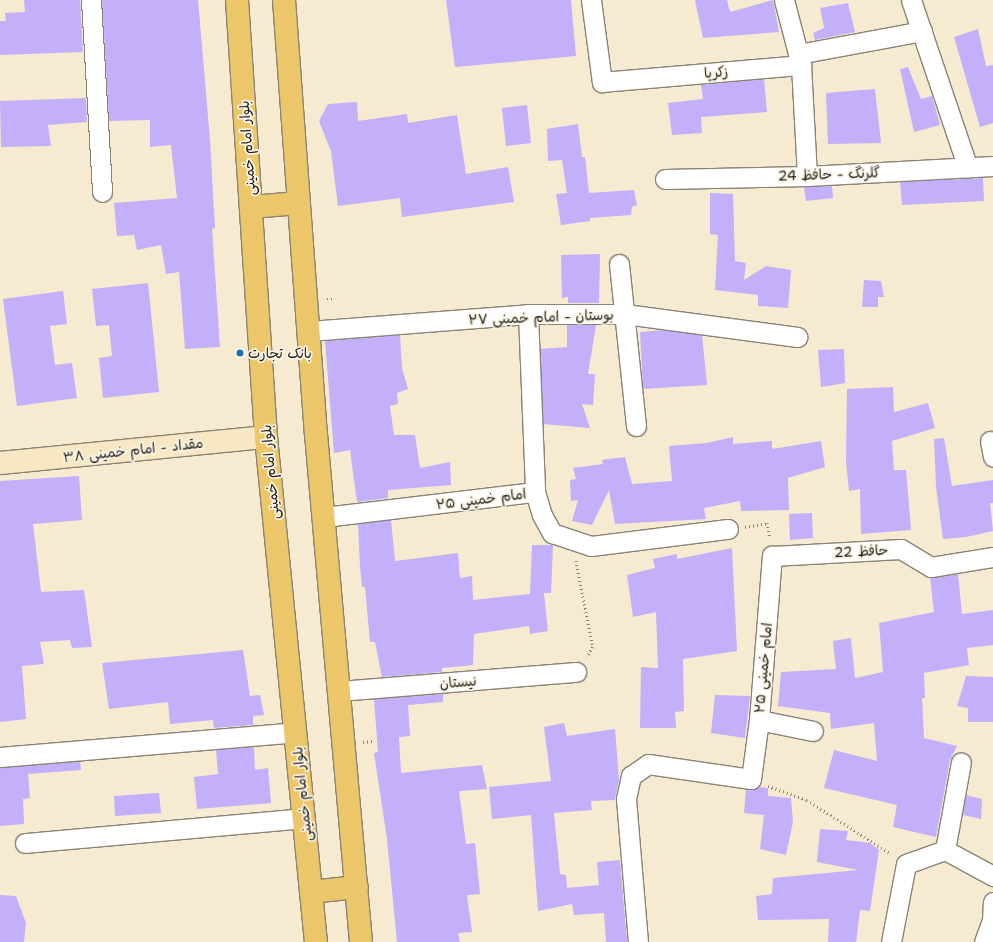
<!DOCTYPE html>
<meta charset="utf-8">
<style>
body{margin:0}
#map{position:relative;width:993px;height:942px;overflow:hidden;background:#f6ead1;font-family:"Shantell Sans","Playpen Sans Arabic",sans-serif}
div>[style]{position:absolute}
.building>*{inset:0;background:#c3affa}
.path>*{height:2.5px;margin-top:-1.25px;transform-origin:0;background:repeating-linear-gradient(90deg,#898376 0 1px,transparent 0 4px)}
.roads{filter:drop-shadow(1px 0 #898376) drop-shadow(-1px 0 #898376) drop-shadow(0 1px #898376) drop-shadow(0 -1px #898376)}
.street>*{height:19px;margin:-9.5px;padding:0 9.5px;transform-origin:9.5px;border-radius:9.5px;background:#fff}
.secondary>*{height:22px;margin:-11px;padding:0 11px;transform-origin:11px;border-radius:11px;background:#f7e8c3}
.primary>*{height:22px;margin:-11px;padding:0 11px;transform-origin:11px;border-radius:11px;background:#ecc669}
.dots>*{width:11px;height:11px;translate:-50% -50%;box-sizing:border-box;border:2px solid #fcf5e5;border-radius:50%}
span{translate:-50% -50%;white-space:nowrap;text-align:center;line-height:1.15;-webkit-text-stroke:3.5px #fcf5e5;paint-order:stroke}
.street-label{font-size:14px;color:#1c1c1c}
.poi-label{font-size:14px;color:#1c1c1c}
.left{translate:0 -50%;text-align:left}
</style>
<div id="map">
<div class="building">
<div style="clip-path:polygon(24px 0,80px 0,83px 52px,0 55px,0 21px,6px 21px,5px 13px,25px 12px)"></div>
<div style="clip-path:polygon(102px 0,198px 0,210px 140px,215px 228px,212px 229px,220px 347px,185px 349px,179px 272px,166px 274px,161px 245px,137px 250px,134px 235px,117px 236px,114px 203px,177px 198px,171px 145px,150px 147px,150px 120px,109px 121px)"></div>
<div style="clip-path:polygon(446px 0,571px 0,576px 56px,455px 67px)"></div>
<div style="clip-path:polygon(695px 0,727px 0,730px 12px,773px 0,779px 32px,703px 38px)"></div>
<div style="clip-path:polygon(848px 3px,855px 32px,815px 40px,813px 33px,824px 28px,820px 8px)"></div>
<div style="clip-path:polygon(978px 29px,986px 66px,993px 65px,993px 123px,980px 127px,954px 37px)"></div>
<div style="clip-path:polygon(908px 67px,921px 99px,932px 96px,940px 125px,914px 132px,900px 69px)"></div>
<div style="clip-path:polygon(764px 79px,767px 112px,701px 117px,702px 133px,672px 135px,668px 103px,703px 99px,701px 85px)"></div>
<div style="clip-path:polygon(875px 89px,881px 143px,828px 144px,826px 93px)"></div>
<div style="clip-path:polygon(86px 98px,87px 122px,48px 125px,51px 146px,1px 147px,0 101px)"></div>
<div style="clip-path:polygon(357px 102px,358px 121px,407px 114px,408px 123px,457px 115px,466px 174px,508px 167px,514px 202px,402px 217px,400px 198px,338px 206px,331px 151px,319px 121px,328px 104px)"></div>
<div style="clip-path:polygon(527px 105px,531px 143px,506px 146px,502px 108px)"></div>
<div style="clip-path:polygon(578px 124px,582px 157px,585px 157px,589px 193px,634px 190px,637px 205px,632px 207px,631px 215px,590px 218px,590px 221px,561px 225px,556px 194px,567px 193px,562px 160px,548px 161px,547px 129px)"></div>
<div style="clip-path:polygon(983px 178px,984px 201px,902px 205px,900px 182px)"></div>
<div style="clip-path:polygon(832px 186px,833px 198px,806px 201px,804px 187px)"></div>
<div style="clip-path:polygon(710px 193px,733px 194px,735px 261px,746px 263px,744px 280px,766px 266px,791px 270px,788px 308px,758px 306px,758px 295px,715px 290px,718px 235px,710px 234px)"></div>
<div style="clip-path:polygon(600px 254px,599px 303px,568px 303px,568px 297px,562px 298px,561px 255px)"></div>
<div style="clip-path:polygon(864px 280px,881px 281px,884px 297px,878px 297px,878px 307px,862px 307px)"></div>
<div style="clip-path:polygon(148px 283px,159px 392px,103px 398px,99px 358px,112px 356px,109px 325px,96px 326px,92px 289px)"></div>
<div style="clip-path:polygon(63px 291px,67px 324px,50px 326px,55px 365px,72px 363px,77px 398px,17px 406px,3px 299px)"></div>
<div style="clip-path:polygon(567px 325px,596px 325px,588px 374px,595px 374px,593px 405px,582px 404px,590px 428px,543px 424px,540px 349px,567px 347px)"></div>
<div style="clip-path:polygon(664px 330px,702px 335px,707px 385px,643px 389px,640px 332px)"></div>
<div style="clip-path:polygon(400px 335px,402px 368px,408px 389px,397px 393px,398px 404px,390px 406px,394px 435px,415px 435px,420px 468px,450px 462px,451px 485px,388px 490px,388px 498px,357px 502px,350px 450px,334px 453px,325px 341px)"></div>
<div style="clip-path:polygon(844px 349px,845px 383px,821px 387px,818px 350px)"></div>
<div style="clip-path:polygon(893px 387px,894px 412px,928px 403px,935px 428px,892px 441px,894px 470px,906px 470px,911px 530px,861px 534px,860px 489px,849px 491px,846px 461px,847px 389px)"></div>
<div style="clip-path:polygon(733px 437px,733px 444px,772px 441px,772px 449px,821px 441px,825px 467px,788px 478px,789px 510px,741px 511px,740px 501px,704px 508px,706px 519px,615px 524px,609px 490px,592px 525px,572px 521px,578px 500px,571px 501px,570px 480px,576px 479px,573px 468px,603px 464px,602px 460px,625px 457px,632px 484px,672px 481px,669px 446px,707px 443px)"></div>
<div style="clip-path:polygon(944px 438px,952px 486px,993px 480px,993px 503px,990px 503px,993px 531px,966px 537px,943px 539px,936px 487px,934px 439px)"></div>
<div style="clip-path:polygon(79px 476px,82px 520px,33px 524px,41px 592px,84px 590px,92px 647px,72px 648px,70px 640px,40px 642px,44px 664px,22px 666px,26px 719px,0 722px,0 481px)"></div>
<div style="clip-path:polygon(812px 513px,813px 538px,790px 540px,789px 514px)"></div>
<div style="clip-path:polygon(391px 520px,395px 561px,458px 553px,460px 578px,472px 576px,473px 600px,530px 594px,532px 545px,553px 545px,551px 593px,544px 593px,548px 631px,530px 634px,529px 626px,474px 634px,473px 665px,442px 668px,442px 672px,382px 677px,375px 642px,370px 642px,365px 587px,362px 587px,360px 566px,358px 524px)"></div>
<div style="clip-path:polygon(732px 548px,737px 651px,683px 659px,684px 711px,675px 712px,676px 728px,640px 728px,641px 667px,658px 668px,656px 612px,633px 617px,627px 575px,655px 568px,653px 559px,677px 554px,677px 559px)"></div>
<div style="clip-path:polygon(958px 574px,962px 614px,993px 610px,993px 645px,967px 648px,969px 665px,924px 673px,925px 698px,922px 698px,924px 738px,957px 746px,950px 760px,936px 837px,893px 827px,897px 805px,824px 788px,834px 750px,877px 761px,874px 723px,831px 729px,830px 713px,778px 706px,781px 672px,836px 669px,833px 641px,851px 638px,855px 678px,883px 672px,879px 623px,934px 612px,930px 577px)"></div>
<div style="clip-path:polygon(243px 650px,250px 696px,260px 695px,264px 715px,253px 716px,253px 725px,214px 728px,213px 720px,170px 724px,168px 702px,109px 709px,102px 663px)"></div>
<div style="clip-path:polygon(966px 676px,993px 677px,993px 722px,968px 722px,968px 708px,957px 706px)"></div>
<div style="clip-path:polygon(443px 694px,443px 702px,408px 705px,410px 736px,399px 737px,401px 773px,482px 765px,487px 789px,459px 791px,466px 844px,475px 843px,480px 894px,467px 895px,472px 932px,458px 933px,460px 942px,397px 942px,387px 839px,374px 753px,378px 752px,374px 699px)"></div>
<div style="clip-path:polygon(715px 695px,750px 696px,745px 738px,711px 733px)"></div>
<div style="clip-path:polygon(564px 723px,567px 736px,615px 729px,619px 780px,615px 800px,591px 801px,592px 810px,554px 813px,560px 874px,566px 875px,567px 888px,599px 885px,597px 862px,620px 860px,627px 942px,606px 942px,604px 913px,574px 915px,572px 904px,538px 911px,531px 815px,492px 819px,489px 787px,551px 781px,544px 727px)"></div>
<div style="clip-path:polygon(254px 747px,255px 770px,268px 768px,271px 803px,197px 809px,194px 777px,218px 774px,216px 750px)"></div>
<div style="clip-path:polygon(80px 761px,81px 770px,28px 774px,30px 798px,23px 799px,24px 824px,0 826px,0 768px)"></div>
<div style="clip-path:polygon(759px 787px,768px 788px,768px 796px,791px 798px,793px 822px,786px 855px,760px 849px,764px 815px,744px 813px,746px 789px)"></div>
<div style="clip-path:polygon(159px 793px,161px 813px,115px 816px,114px 796px)"></div>
<div style="clip-path:polygon(966px 795px,982px 799px,981px 819px,963px 815px)"></div>
<div style="clip-path:polygon(820px 829px,848px 831px,846px 840px,870px 843px,879px 850px,870px 911px,860px 910px,856px 942px,828px 942px,829px 919px,758px 920px,756px 896px,772px 894px,773px 878px,858px 870px,817px 862px)"></div>
<div style="clip-path:polygon(0 895px,16px 896px,26px 923px,24px 942px,0 942px)"></div>
</div>
<div class="path">
<div style="left:327px;top:299px;width:7px"></div>
<div style="left:745px;top:527px;width:22px;rotate:-10deg"></div>
<div style="left:767px;top:523px;width:14px;rotate:78deg"></div>
<div style="left:576px;top:561px;width:88px;rotate:78.8deg"></div>
<div style="left:593px;top:647px;width:12px;rotate:121deg"></div>
<div style="left:363px;top:742px;width:9px;rotate:-6deg"></div>
<div style="left:768px;top:786px;width:41px;rotate:19.7deg"></div>
<div style="left:807px;top:800px;width:100px;rotate:32.7deg"></div>
</div>
<div class="roads">
<div class="street">
<div style="left:91px;top:0;width:192px;rotate:86.7deg"></div>
<div style="left:591px;top:0;width:83px;rotate:82.4deg"></div>
<div style="left:602px;top:82px;width:200px;rotate:-4.9deg"></div>
<div style="left:784px;top:0;width:67px;rotate:75.3deg"></div>
<div style="left:801px;top:65px;width:111px;rotate:86.9deg"></div>
<div style="left:911px;top:0;width:177px;rotate:71.3deg"></div>
<div style="left:798px;top:54px;width:126px;rotate:-10.5deg"></div>
<div style="left:665px;top:179px;width:142px;rotate:-1.2deg"></div>
<div style="left:807px;top:176px;width:186px;rotate:-3.1deg"></div>
<div style="left:619px;top:264px;width:163px;rotate:84deg"></div>
<div style="left:528px;top:314px;width:178px;rotate:87.7deg"></div>
<div style="left:309px;top:331px;width:220px;rotate:-4.4deg"></div>
<div style="left:528px;top:314px;width:97px"></div>
<div style="left:625px;top:314px;width:174px;rotate:7.6deg"></div>
<div style="left:990px;top:441px;width:16px;rotate:79deg"></div>
<div style="left:324px;top:517px;width:212px;rotate:-6.8deg"></div>
<div style="left:535px;top:492px;width:24px;rotate:73deg"></div>
<div style="left:542px;top:515px;width:21px;rotate:61deg"></div>
<div style="left:552px;top:533px;width:41px;rotate:18.4deg"></div>
<div style="left:591px;top:546px;width:138px;rotate:-7.1deg"></div>
<div style="left:339px;top:691px;width:238px;rotate:-4.6deg"></div>
<div style="left:759px;top:720px;width:55px;rotate:11.5deg"></div>
<div style="left:0;top:757px;width:296px;rotate:-4.8deg"></div>
<div style="left:25px;top:843px;width:280px;rotate:-5.1deg"></div>
<div style="left:945px;top:850px;width:89px;rotate:-79.7deg"></div>
<div style="left:638px;top:942px;width:144px;rotate:-94.8deg"></div>
<div style="left:626px;top:799px;width:24px;rotate:-78deg"></div>
<div style="left:631px;top:776px;width:21px;rotate:-35deg"></div>
<div style="left:648px;top:764px;width:104px;rotate:8.3deg"></div>
<div style="left:751px;top:779px;width:60px;rotate:-82.3deg"></div>
<div style="left:759px;top:720px;width:165px;rotate:-85.5deg"></div>
<div style="left:772px;top:556px;width:129px;rotate:-3.1deg"></div>
<div style="left:901px;top:549px;width:35px;rotate:31deg"></div>
<div style="left:931px;top:567px;width:63px;rotate:-9.2deg"></div>
<div style="left:891px;top:942px;width:79px;rotate:-79.1deg"></div>
<div style="left:906px;top:864px;width:41px;rotate:-19.7deg"></div>
<div style="left:945px;top:850px;width:55px;rotate:28.4deg"></div>
<div style="left:984px;top:942px;width:23px;rotate:-70deg"></div>
<div style="left:992px;top:920px;width:18px;rotate:-87deg"></div>
</div>
<div class="secondary">
<div style="left:0;top:463px;width:267px;rotate:-5.6deg"></div>
</div>
<div class="primary">
<div style="left:237px;top:0;width:438px;rotate:86.2deg"></div>
<div style="left:266px;top:437px;width:507px;rotate:84.35deg"></div>
<div style="left:284px;top:0;width:435px;rotate:85.8deg"></div>
<div style="left:316px;top:434px;width:510px;rotate:84.94deg"></div>
<div style="left:251px;top:207px;width:48px;rotate:-4.8deg"></div>
<div style="left:311px;top:892px;width:46px;rotate:-6.2deg"></div>
</div>
</div>
<div class="dots">
<div style="left:240px;top:353px;background:#1f6fb2"></div>
</div>
<div class="street-label">
<span style="left:716px;top:72px;rotate:-5deg">زکریا</span>
<span style="left:247px;top:148px;rotate:-94deg">بلوار امام خمینی</span>
<span style="left:829px;top:174px;rotate:-2deg">گلرنگ - حافظ 24</span>
<span style="left:541px;top:317px;rotate:-2deg">بوستان - امام خمینی ۲۷</span>
<span style="left:133px;top:450px;rotate:-6deg">مقداد - امام خمینی ۳۸</span>
<span style="left:270px;top:472px;rotate:-95deg">بلوار امام خمینی</span>
<span style="left:481px;top:499px;rotate:-7deg">امام خمینی ۲۵</span>
<span style="left:861px;top:551px;rotate:-3deg">حافظ 22</span>
<span style="left:763px;top:668px;rotate:-85deg">امام خمینی ۲۵</span>
<span style="left:458px;top:682px;rotate:-5deg">نیستان</span>
<span style="left:302px;top:794px;rotate:-96deg">بلوار امام خمینی</span>
</div>
<div class="poi-label">
<span class="left" style="left:248px;top:353px">بانک تجارت</span>
</div>
</div>
